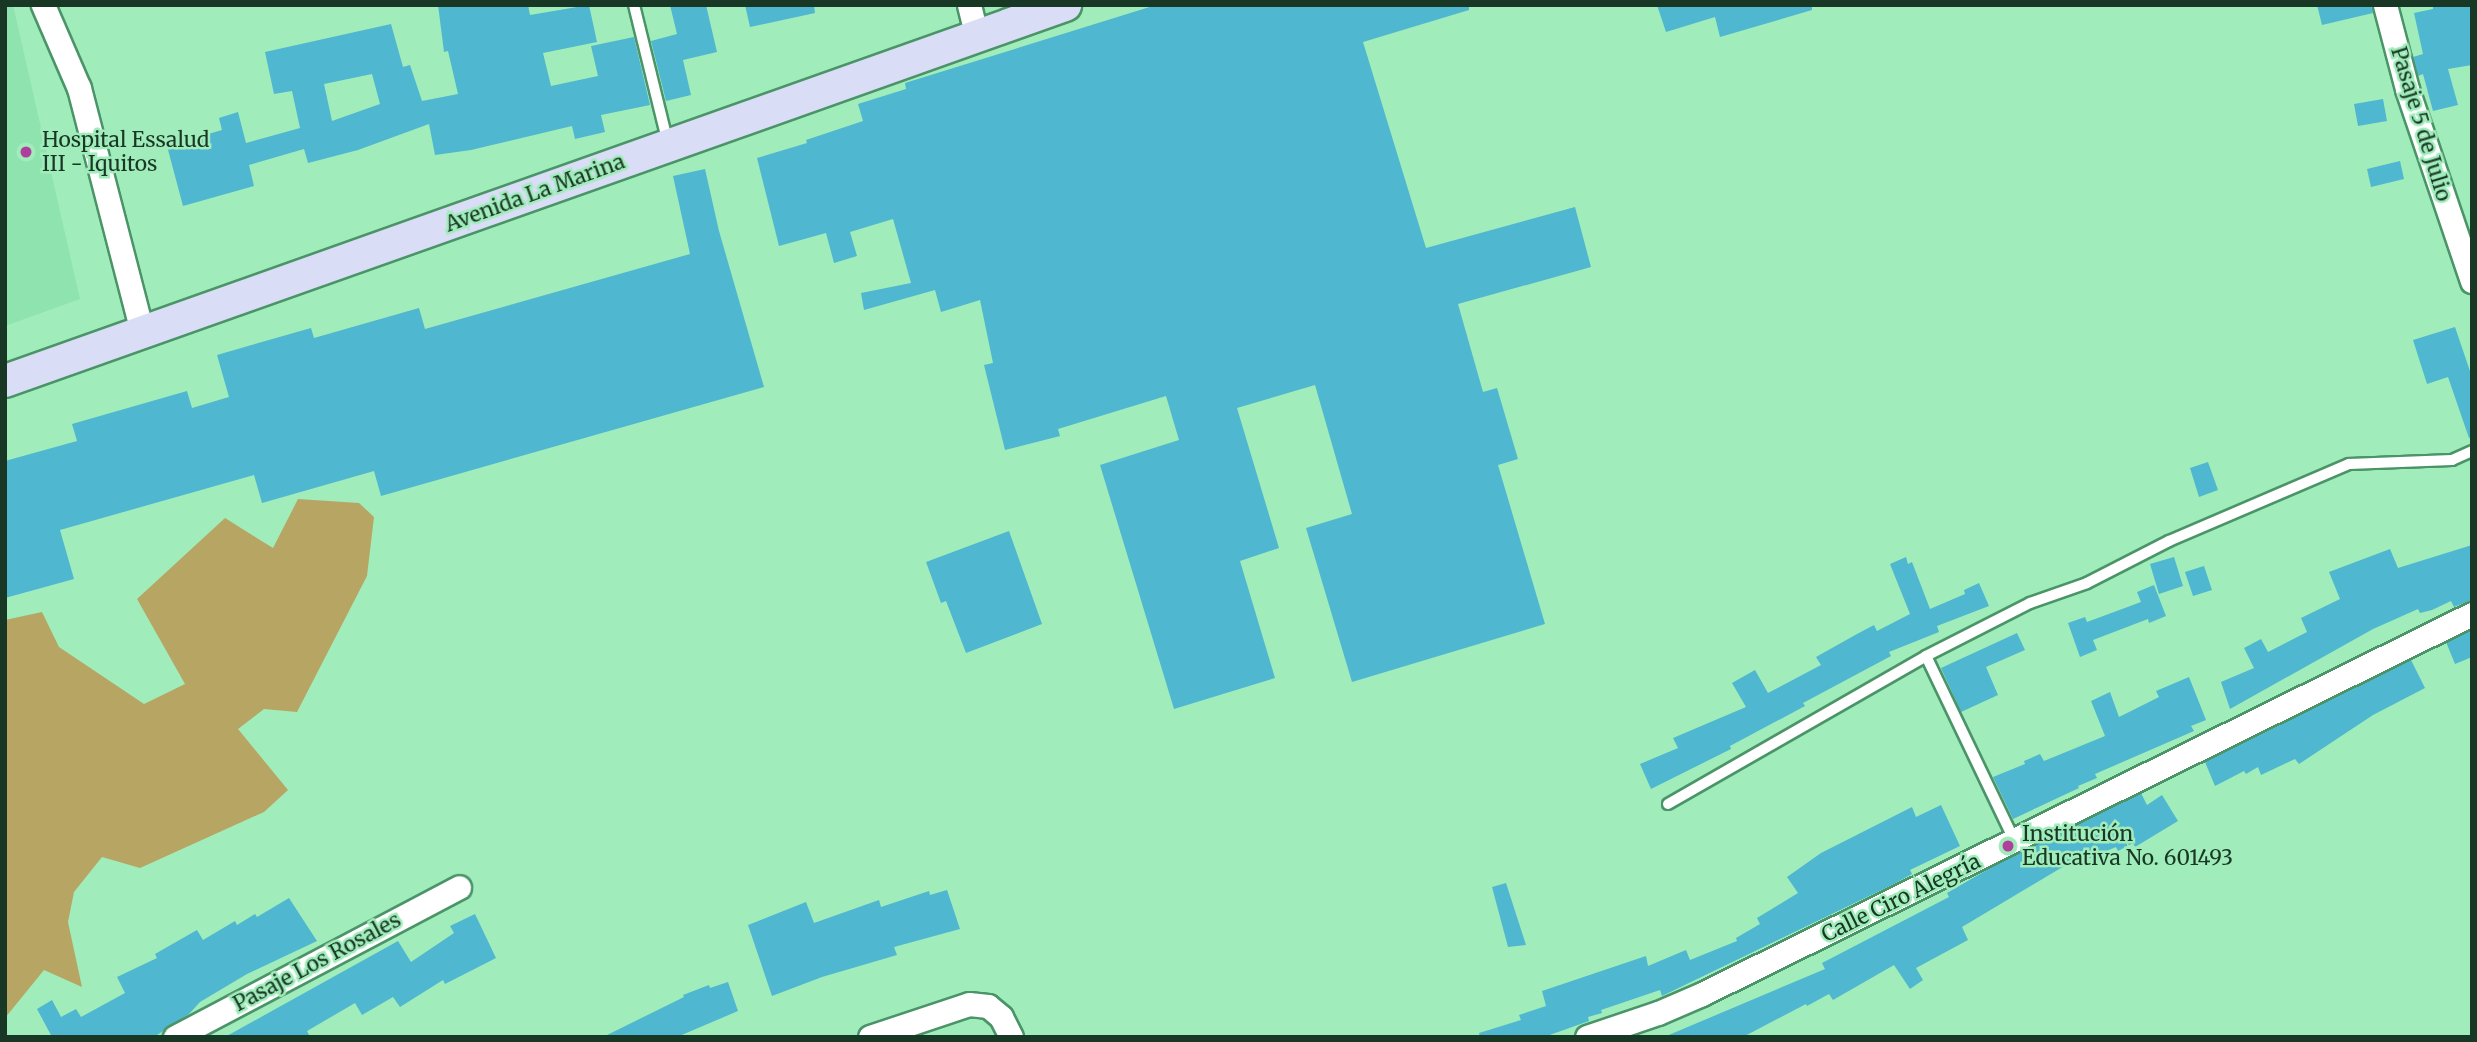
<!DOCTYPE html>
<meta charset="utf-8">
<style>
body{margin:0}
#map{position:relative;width:2477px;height:1042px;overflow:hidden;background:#a0ecbb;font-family:Merriweather,serif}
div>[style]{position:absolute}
.built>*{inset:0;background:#8ee3ae}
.green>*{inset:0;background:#b7a663}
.building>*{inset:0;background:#4fb7cf}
.roads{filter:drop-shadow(2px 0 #4a9468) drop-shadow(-2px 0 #4a9468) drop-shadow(0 2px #4a9468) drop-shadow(0 -2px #4a9468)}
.service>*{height:10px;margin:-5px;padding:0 5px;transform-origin:5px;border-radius:5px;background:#fff}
.minor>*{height:23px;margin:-11.5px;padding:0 11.5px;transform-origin:11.5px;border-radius:11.5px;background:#fff}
.secondary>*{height:32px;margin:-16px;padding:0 16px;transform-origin:16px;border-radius:16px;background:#d9ddf5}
.dots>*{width:19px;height:19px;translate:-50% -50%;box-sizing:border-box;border:4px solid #a0ecbb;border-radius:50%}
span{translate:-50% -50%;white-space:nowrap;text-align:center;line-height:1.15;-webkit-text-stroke:5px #a0ecbb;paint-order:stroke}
.street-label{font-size:21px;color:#183724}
.poi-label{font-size:21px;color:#183724}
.left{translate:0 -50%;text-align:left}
.frame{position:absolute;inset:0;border:7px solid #183724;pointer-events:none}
</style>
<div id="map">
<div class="built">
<div style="clip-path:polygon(5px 5px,13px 5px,80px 299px,5px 326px)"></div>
</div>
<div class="green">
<div style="clip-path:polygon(298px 499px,359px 503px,374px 517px,367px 576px,297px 712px,264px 709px,238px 729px,288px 790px,264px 812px,140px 868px,102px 857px,74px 892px,68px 922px,82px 987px,44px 970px,5px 1018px,5px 620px,42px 612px,59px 647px,144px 704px,185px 684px,137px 599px,225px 518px,273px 548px)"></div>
</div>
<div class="building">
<div style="clip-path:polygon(evenodd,438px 5px,528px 5px,530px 15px,589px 5px,597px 42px,543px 53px,551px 86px,598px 76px,591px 46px,634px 37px,650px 105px,601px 115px,605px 132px,575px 139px,572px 126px,471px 150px,435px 155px,429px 124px,358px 150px,308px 163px,304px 149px,249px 165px,254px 186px,183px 206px,167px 146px,222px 130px,219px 118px,238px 112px,246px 143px,300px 128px,292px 91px,274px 94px,265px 52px,391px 24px,403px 67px,410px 65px,422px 101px,458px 94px,448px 51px,444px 52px,438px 5px,372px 74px,380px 104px,332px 121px,324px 84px,372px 74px)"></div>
<div style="clip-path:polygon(670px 5px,706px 5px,717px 52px,683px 60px,691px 95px,666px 101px,651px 41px,677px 34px)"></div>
<div style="clip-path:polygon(745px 5px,814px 5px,815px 13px,750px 27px)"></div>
<div style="clip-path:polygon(1156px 5px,1469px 5px,1469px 10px,1363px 42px,1426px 248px,1575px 207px,1591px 267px,1458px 304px,1483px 392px,1497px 388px,1518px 459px,1498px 465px,1545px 624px,1352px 682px,1306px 528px,1352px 514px,1315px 385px,1237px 408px,1279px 548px,1240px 561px,1275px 678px,1174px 709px,1100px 465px,1179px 440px,1166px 396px,1058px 429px,1060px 436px,1005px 450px,984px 365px,993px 363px,980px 300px,941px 312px,935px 290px,864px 310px,861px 293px,911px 283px,893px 219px,850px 232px,857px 256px,834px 263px,826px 233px,779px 246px,757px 158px,807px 143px,806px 140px,863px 121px,858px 104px,906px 89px,905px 83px)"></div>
<div style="clip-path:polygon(1657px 5px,1812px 5px,1812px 10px,1720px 37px,1715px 17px,1666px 32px)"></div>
<div style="clip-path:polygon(2317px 5px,2371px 5px,2373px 13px,2322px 25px)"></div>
<div style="clip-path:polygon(2433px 5px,2472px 5px,2472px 65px,2448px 69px,2458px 105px,2433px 111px,2423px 74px,2418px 76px,2413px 57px,2423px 54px,2414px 13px,2433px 9px)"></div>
<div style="clip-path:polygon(2383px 99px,2387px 121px,2358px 126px,2354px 104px)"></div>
<div style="clip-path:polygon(2400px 161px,2404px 179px,2371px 187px,2367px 169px)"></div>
<div style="clip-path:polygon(705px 169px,719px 231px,764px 387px,381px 496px,374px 471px,262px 503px,254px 475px,60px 530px,74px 579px,5px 598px,5px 461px,77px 441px,72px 424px,187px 391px,192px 408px,229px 397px,217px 355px,311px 328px,314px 338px,419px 308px,425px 329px,690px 254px,673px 176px)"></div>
<div style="clip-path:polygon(2455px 327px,2472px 377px,2472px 437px,2469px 438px,2448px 377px,2427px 384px,2413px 340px)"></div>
<div style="clip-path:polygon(2208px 462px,2218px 490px,2199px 497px,2190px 468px)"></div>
<div style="clip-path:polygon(1009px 531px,1042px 624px,966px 653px,946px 601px,941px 603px,926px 562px)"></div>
<div style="clip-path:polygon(2472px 545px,2472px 600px,2454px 607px,2451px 601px,2432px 610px,2420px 613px,2418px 609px,2373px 629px,2230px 709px,2221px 682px,2254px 668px,2244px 648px,2261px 639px,2268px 652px,2307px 632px,2301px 618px,2340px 599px,2329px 572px,2390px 549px,2398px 568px)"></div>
<div style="clip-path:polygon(1906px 557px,1908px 564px,1912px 562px,1930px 609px,1965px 594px,1964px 590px,1979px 583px,1989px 606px,1937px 626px,1939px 632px,1889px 652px,1891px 656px,1803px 703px,1805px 706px,1730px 746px,1731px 749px,1651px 789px,1640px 764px,1678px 748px,1673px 738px,1746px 707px,1732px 683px,1755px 670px,1768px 693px,1821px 665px,1816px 657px,1857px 634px,1874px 625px,1877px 631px,1910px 614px,1890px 564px)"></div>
<div style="clip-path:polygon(2174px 557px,2183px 586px,2159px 594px,2150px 564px)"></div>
<div style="clip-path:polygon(2204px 566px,2212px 590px,2193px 596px,2185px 572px)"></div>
<div style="clip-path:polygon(2154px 585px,2166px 616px,2149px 623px,2148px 619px,2093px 640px,2097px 650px,2080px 657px,2068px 623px,2085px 617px,2087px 622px,2141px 602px,2137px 592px)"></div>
<div style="clip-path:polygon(2472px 630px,2472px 657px,2455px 664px,2446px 642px)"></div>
<div style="clip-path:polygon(2017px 633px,2025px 650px,1986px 667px,1998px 695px,1961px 712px,1941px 668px)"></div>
<div style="clip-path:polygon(2411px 660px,2425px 688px,2373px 715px,2299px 764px,2295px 759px,2261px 775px,2258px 767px,2246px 774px,2244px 771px,2215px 786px,2205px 762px)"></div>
<div style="clip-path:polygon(2189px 677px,2206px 720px,2191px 726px,2194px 731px,2095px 774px,2097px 778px,2078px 786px,2079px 788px,2013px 819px,1993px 777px,2025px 764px,2024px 761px,2040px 754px,2044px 761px,2105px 736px,2091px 701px,2110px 692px,2119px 717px,2159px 697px,2156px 691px)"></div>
<div style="clip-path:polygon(2141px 793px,2147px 805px,2162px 795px,2178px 821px,2135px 847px,2133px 843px,2118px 851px,2116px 847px,2083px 861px,2081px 856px,1962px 927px,1968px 940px,1916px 968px,1923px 980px,1910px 989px,1894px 965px,1833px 1000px,1829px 994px,1807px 1006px,1806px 1004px,1743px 1037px,1664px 1037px,1825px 969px,1822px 963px,1949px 897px,1947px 893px,1999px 863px)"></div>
<div style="clip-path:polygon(1941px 805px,1960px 846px,1910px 870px,1912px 874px,1894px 884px,1662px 996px,1660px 990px,1601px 1010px,1602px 1013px,1588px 1017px,1589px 1021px,1544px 1037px,1480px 1037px,1479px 1033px,1521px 1020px,1519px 1015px,1546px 1006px,1542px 991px,1646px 956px,1648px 966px,1686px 950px,1690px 960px,1737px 941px,1736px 938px,1760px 924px,1757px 918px,1798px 893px,1787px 877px,1821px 853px,1912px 807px,1916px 817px)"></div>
<div style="clip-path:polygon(1506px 883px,1526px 945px,1508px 947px,1492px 887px)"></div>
<div style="clip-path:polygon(947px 890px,960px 929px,894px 947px,897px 955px,822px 977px,772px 996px,748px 925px,806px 902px,814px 923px,879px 900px,881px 907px,929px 891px,930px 895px)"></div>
<div style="clip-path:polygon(289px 898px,317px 941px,247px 974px,200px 1002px,189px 1014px,154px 1037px,52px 1037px,37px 1009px,52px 1000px,61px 1017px,76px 1009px,81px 1017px,125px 993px,117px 977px,157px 958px,155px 954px,197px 930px,203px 940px,235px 921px,237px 925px,255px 914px,257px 917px)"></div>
<div style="clip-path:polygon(475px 914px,496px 958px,445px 984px,443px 980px,400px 1007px,393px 997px,362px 1015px,355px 1003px,307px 1031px,310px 1037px,225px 1037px,398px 941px,411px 962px,454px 933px,450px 926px)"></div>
<div style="clip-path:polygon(728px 982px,738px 1011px,677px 1037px,603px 1037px,684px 997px,683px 995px,709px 985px,710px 988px)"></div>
</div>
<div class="roads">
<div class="service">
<div style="left:634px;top:5px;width:142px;rotate:76.2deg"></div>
<div style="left:1926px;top:656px;width:206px;rotate:64.4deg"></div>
<div style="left:1668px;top:804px;width:297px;rotate:-29.8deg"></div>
<div style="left:1926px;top:656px;width:117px;rotate:-27deg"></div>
<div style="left:2030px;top:603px;width:60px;rotate:-19.3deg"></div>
<div style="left:2087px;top:583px;width:92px;rotate:-27.1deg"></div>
<div style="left:2169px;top:541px;width:196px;rotate:-23.2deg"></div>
<div style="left:2349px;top:464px;width:103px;rotate:-2.2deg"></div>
<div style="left:2452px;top:460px;width:22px;rotate:-24deg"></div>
</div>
<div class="minor">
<div style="left:43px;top:5px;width:90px;rotate:66.6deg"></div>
<div style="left:79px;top:88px;width:252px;rotate:75.5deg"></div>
<div style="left:969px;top:5px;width:32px;rotate:76deg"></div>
<div style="left:2385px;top:5px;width:87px;rotate:75.3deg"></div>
<div style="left:2407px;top:89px;width:203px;rotate:71.3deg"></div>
<div style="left:175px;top:1037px;width:321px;rotate:-27.8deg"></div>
<div style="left:870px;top:1037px;width:104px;rotate:-18.4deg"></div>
<div style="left:969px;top:1004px;width:19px;rotate:6deg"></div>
<div style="left:988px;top:1006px;width:17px;rotate:40deg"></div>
<div style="left:1001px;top:1017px;width:22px;rotate:63deg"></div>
<div style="left:1587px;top:1037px;width:75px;rotate:-18.7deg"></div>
<div style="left:1658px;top:1013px;width:48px;rotate:-23.4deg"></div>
<div style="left:1702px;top:994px;width:859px;rotate:-26.27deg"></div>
</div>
<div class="secondary">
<div style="left:5px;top:381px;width:1125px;rotate:-19.53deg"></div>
</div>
</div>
<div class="dots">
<div style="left:26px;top:152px;background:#af3f9a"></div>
<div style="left:2008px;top:846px;background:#af3f9a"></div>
</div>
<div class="street-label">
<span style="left:2421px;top:124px;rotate:73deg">Pasaje 5 de Julio</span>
<span style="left:535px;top:193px;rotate:-20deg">Avenida La Marina</span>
<span style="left:1901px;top:898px;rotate:-26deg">Calle Ciro Alegría</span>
<span style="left:317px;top:962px;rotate:-28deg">Pasaje Los Rosales</span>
</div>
<div class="poi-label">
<span class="left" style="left:42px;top:152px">Hospital Essalud<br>III - Iquitos</span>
<span class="left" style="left:2022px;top:846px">Institución<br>Educativa No. 601493</span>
</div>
<div class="frame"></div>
</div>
